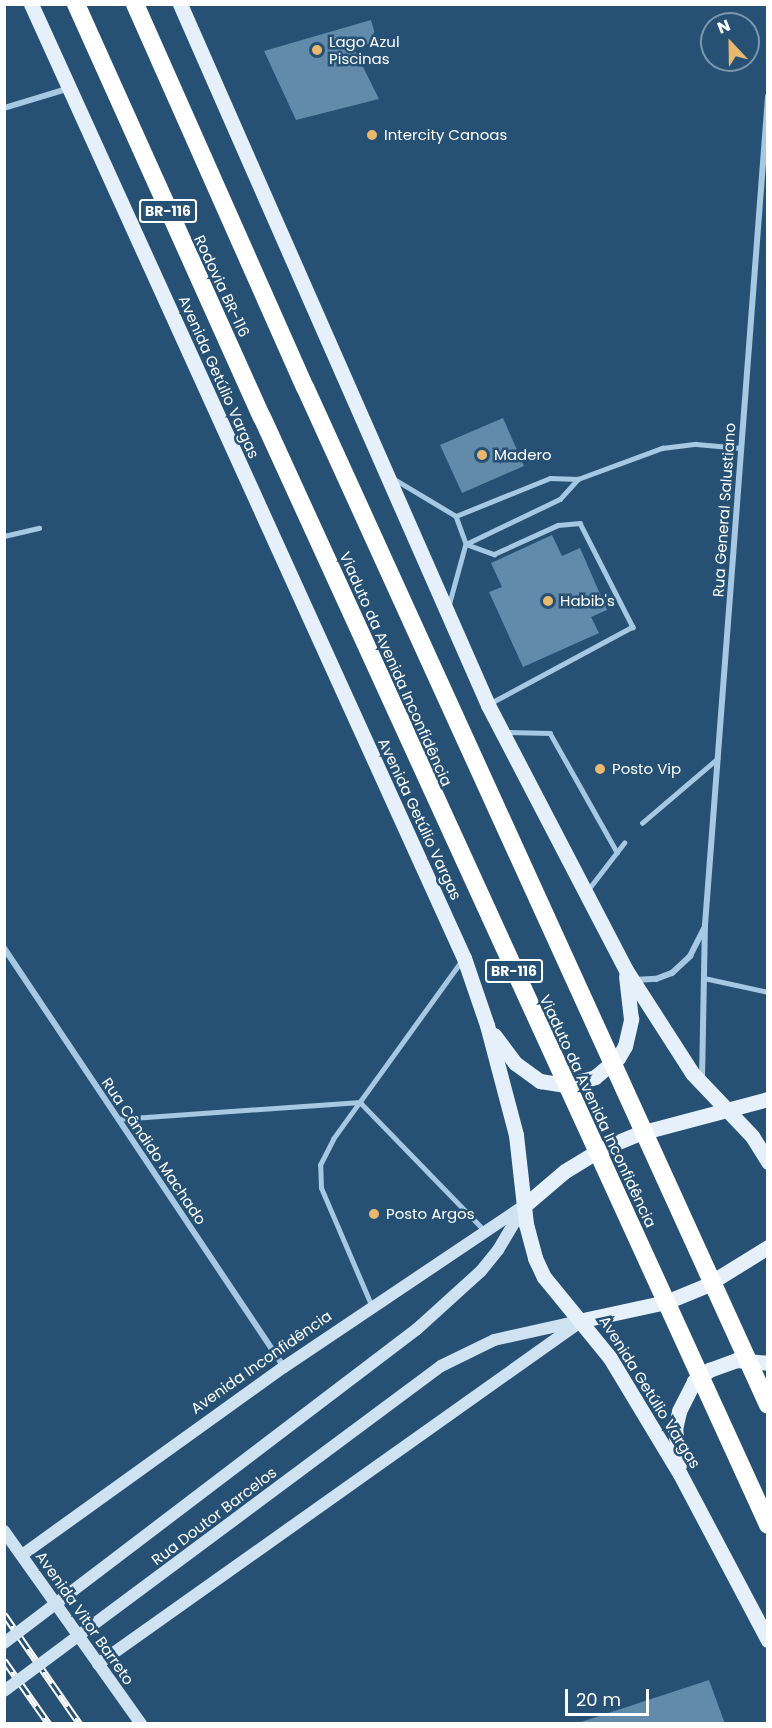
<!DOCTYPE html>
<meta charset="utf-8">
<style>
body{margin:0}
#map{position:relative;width:772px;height:1728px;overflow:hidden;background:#265175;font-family:Poppins,sans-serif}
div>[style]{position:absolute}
.building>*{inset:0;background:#628aaa}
.service>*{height:4.5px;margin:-2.25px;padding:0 2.25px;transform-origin:2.25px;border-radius:2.25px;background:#a6c8e2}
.minor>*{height:6px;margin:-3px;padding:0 3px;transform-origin:3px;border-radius:3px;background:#a6c8e2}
.secondary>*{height:12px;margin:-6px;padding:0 6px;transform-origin:6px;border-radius:6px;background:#cee2f2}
.primary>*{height:15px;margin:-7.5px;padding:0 7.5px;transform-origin:7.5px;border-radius:7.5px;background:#e5f0fb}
.motorway>*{height:18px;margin:-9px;padding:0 9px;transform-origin:9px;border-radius:9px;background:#fff}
.rail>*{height:7px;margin-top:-3.5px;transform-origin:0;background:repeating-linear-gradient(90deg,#265175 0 14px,#fff 0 28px);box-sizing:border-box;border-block:2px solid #fff}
.secondary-bridge>*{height:12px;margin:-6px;padding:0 6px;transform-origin:6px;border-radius:6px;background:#cee2f2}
.motorway-bridge>*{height:18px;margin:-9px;padding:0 9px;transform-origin:9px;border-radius:9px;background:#fff}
.dots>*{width:16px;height:16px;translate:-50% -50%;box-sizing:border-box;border:3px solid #265175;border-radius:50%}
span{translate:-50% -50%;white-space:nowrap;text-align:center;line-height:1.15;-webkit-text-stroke:5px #265175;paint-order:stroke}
.shield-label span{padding:2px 4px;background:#265175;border:2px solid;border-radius:4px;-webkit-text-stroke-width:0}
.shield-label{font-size:14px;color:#fff;font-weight:700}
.poi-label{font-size:15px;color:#fff}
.left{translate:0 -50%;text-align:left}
.street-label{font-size:15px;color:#fff}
.frame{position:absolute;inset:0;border:6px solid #fff;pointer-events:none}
.north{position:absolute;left:700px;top:12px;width:60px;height:60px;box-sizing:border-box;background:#265175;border:2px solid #7d97ac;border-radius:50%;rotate:338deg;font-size:16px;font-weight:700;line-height:24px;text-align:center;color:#fff}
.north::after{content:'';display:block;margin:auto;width:21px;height:27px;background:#eab86c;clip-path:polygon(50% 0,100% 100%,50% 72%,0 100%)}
.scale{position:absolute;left:565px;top:1689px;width:84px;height:27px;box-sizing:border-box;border:3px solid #fff;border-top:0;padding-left:8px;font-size:18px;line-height:21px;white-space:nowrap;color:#fff;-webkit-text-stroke:4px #265175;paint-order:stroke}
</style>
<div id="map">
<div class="building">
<div style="clip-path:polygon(371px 20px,377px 41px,354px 49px,379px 99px,296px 120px,264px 51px)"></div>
<div style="clip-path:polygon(503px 418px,524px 466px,462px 493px,440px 445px)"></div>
<div style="clip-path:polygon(552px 535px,562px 556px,580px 548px,607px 610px,591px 617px,599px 633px,523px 667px,489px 592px,502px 587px,491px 563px)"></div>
<div style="clip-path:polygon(709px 1680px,725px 1724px,578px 1724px,578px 1723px)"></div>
</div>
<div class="service">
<div style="left:394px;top:479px;width:72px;rotate:30.8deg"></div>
<div style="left:456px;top:516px;width:30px;rotate:70deg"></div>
<div style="left:466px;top:544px;width:64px;rotate:105.3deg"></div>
<div style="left:456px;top:516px;width:101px;rotate:-22deg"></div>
<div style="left:550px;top:478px;width:28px;rotate:2deg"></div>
<div style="left:578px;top:479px;width:90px;rotate:-20.3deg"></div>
<div style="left:662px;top:448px;width:34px;rotate:-7deg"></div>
<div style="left:696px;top:444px;width:45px;rotate:5.1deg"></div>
<div style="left:4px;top:536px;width:36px;rotate:-13deg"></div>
<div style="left:466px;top:544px;width:30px;rotate:20deg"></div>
<div style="left:494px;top:554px;width:70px;rotate:-24.4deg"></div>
<div style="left:558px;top:525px;width:22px;rotate:-5deg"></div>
<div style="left:580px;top:523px;width:117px;rotate:63deg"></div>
<div style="left:633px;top:627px;width:162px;rotate:151.7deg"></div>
<div style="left:466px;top:544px;width:104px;rotate:-25.6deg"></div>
<div style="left:560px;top:499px;width:27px;rotate:-48deg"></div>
<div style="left:507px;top:732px;width:43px;rotate:1.3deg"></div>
<div style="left:550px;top:733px;width:137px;rotate:60.6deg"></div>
<div style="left:642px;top:823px;width:99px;rotate:-40.5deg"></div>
<div style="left:587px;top:891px;width:61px;rotate:-52.4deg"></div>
<div style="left:704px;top:978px;width:66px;rotate:12.3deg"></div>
<div style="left:118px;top:1119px;width:243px;rotate:-4deg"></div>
<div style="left:360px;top:1102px;width:178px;rotate:45.9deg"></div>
<div style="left:372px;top:1307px;width:129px;rotate:-113.2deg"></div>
<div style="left:321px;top:1188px;width:23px;rotate:-92deg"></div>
<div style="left:320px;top:1165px;width:29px;rotate:-63deg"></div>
<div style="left:333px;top:1139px;width:221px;rotate:-54.2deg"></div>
</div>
<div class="minor">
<div style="left:4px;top:108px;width:66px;rotate:-16.8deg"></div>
<div style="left:4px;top:948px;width:504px;rotate:56.25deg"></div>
<div style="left:634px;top:980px;width:22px;rotate:-3deg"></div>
<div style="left:656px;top:979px;width:17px;rotate:-21deg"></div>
<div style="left:672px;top:973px;width:25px;rotate:-43deg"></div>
<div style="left:690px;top:956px;width:31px;rotate:-63deg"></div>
<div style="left:702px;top:1079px;width:154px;rotate:-88.9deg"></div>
<div style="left:705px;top:925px;width:831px;rotate:-85.65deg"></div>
</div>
<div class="secondary">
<div style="left:417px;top:1329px;width:86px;rotate:-42.2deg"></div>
<div style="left:481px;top:1271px;width:27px;rotate:-51deg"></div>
<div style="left:498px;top:1250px;width:51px;rotate:-59.4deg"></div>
<div style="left:441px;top:1366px;width:59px;rotate:-26.1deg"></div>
<div style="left:494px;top:1340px;width:87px;rotate:-12.6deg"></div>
<div style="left:4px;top:1531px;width:237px;rotate:54.6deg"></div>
<div style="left:22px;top:1555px;width:322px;rotate:-35.7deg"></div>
<div style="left:284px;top:1367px;width:290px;rotate:-33.9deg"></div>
<div style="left:98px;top:1664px;width:595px;rotate:-35.35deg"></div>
</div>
<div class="primary">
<div style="left:31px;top:4px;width:1048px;rotate:65.59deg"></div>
<div style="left:464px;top:958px;width:71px;rotate:71.1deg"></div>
<div style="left:487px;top:1025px;width:114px;rotate:75.2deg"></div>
<div style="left:516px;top:1135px;width:90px;rotate:83.6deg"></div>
<div style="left:526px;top:1224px;width:35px;rotate:75deg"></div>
<div style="left:535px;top:1258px;width:21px;rotate:65deg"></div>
<div style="left:544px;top:1277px;width:104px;rotate:50.8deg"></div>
<div style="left:610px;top:1358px;width:135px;rotate:58.9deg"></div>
<div style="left:680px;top:1474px;width:188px;rotate:62.1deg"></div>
<div style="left:180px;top:4px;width:766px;rotate:66.28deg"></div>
<div style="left:488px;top:705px;width:299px;rotate:62.5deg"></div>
<div style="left:626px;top:970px;width:122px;rotate:57.3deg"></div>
<div style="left:692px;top:1073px;width:87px;rotate:46.4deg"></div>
<div style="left:752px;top:1136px;width:31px;rotate:58deg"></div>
<div style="left:494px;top:1035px;width:35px;rotate:53deg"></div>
<div style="left:515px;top:1063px;width:31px;rotate:36deg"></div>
<div style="left:540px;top:1081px;width:26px;rotate:9deg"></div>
<div style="left:566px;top:1085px;width:30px;rotate:-15deg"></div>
<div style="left:595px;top:1077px;width:30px;rotate:-40deg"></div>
<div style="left:618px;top:1058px;width:14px;rotate:-60deg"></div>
<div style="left:625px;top:1046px;width:28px;rotate:-77deg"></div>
<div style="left:631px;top:1019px;width:43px;rotate:-96.6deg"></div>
<div style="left:525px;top:1205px;width:52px;rotate:-40.4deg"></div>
<div style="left:565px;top:1171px;width:42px;rotate:-31.4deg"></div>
<div style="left:601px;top:1149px;width:42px;rotate:-22.3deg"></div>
<div style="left:640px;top:1133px;width:132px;rotate:-14.9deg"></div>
<div style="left:583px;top:1320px;width:85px;rotate:-12.2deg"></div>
<div style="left:666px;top:1302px;width:42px;rotate:-22.3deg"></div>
<div style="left:705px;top:1286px;width:74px;rotate:-31.8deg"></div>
<div style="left:679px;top:1465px;width:36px;rotate:-96deg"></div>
<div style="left:675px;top:1429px;width:18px;rotate:-77deg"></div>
<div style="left:679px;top:1411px;width:34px;rotate:-63deg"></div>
<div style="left:694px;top:1381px;width:19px;rotate:-36deg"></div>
<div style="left:709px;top:1370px;width:29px;rotate:-20deg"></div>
<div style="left:736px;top:1360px;width:32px;rotate:5deg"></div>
</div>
<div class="motorway">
<div style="left:76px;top:4px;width:453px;rotate:65.8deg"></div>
<div style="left:135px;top:4px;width:419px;rotate:66.1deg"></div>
</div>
<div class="rail">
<div style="left:4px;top:1614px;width:134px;rotate:55.4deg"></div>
<div style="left:4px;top:1660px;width:78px;rotate:54.9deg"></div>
</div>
<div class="secondary-bridge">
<div style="left:4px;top:1643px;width:519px;rotate:-37.25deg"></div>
<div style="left:4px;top:1691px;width:545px;rotate:-36.64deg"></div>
</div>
<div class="motorway-bridge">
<div style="left:305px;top:387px;width:1118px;rotate:65.54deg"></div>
<div style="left:262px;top:417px;width:1218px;rotate:65.45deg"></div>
</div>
<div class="dots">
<div style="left:317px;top:50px;background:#eab86c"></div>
<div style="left:372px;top:135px;background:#eab86c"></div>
<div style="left:482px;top:455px;background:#eab86c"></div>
<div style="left:548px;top:601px;background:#eab86c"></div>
<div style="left:600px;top:769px;background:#eab86c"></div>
<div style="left:374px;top:1214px;background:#eab86c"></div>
</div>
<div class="shield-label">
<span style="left:168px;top:211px">BR-116</span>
<span style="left:514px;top:971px">BR-116</span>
</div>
<div class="poi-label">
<span class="left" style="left:329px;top:50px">Lago Azul<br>Piscinas</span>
<span class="left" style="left:384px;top:135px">Intercity Canoas</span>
<span class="left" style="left:494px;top:455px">Madero</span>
<span class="left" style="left:560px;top:601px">Habib's</span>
<span class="left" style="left:612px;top:769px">Posto Vip</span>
<span class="left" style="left:386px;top:1214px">Posto Argos</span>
</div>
<div class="street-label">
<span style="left:222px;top:286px;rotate:65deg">Rodovia BR-116</span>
<span style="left:219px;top:377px;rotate:66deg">Avenida Getúlio Vargas</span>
<span style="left:724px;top:510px;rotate:-86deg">Rua General Salustiano</span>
<span style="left:396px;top:669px;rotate:66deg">Viaduto da Avenida Inconfidência</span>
<span style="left:420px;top:819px;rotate:65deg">Avenida Getúlio Vargas</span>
<span style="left:598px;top:1111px;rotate:65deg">Viaduto da Avenida Inconfidência</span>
<span style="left:154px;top:1151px;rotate:56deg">Rua Cândido Machado</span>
<span style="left:261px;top:1362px;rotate:-35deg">Avenida Inconfidência</span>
<span style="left:650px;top:1392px;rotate:58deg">Avenida Getúlio Vargas</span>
<span style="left:214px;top:1516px;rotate:-37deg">Rua Doutor Barcelos</span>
<span style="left:85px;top:1618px;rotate:55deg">Avenida Vitor Barreto</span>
</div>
<div class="frame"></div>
<div class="north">N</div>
<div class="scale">20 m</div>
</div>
